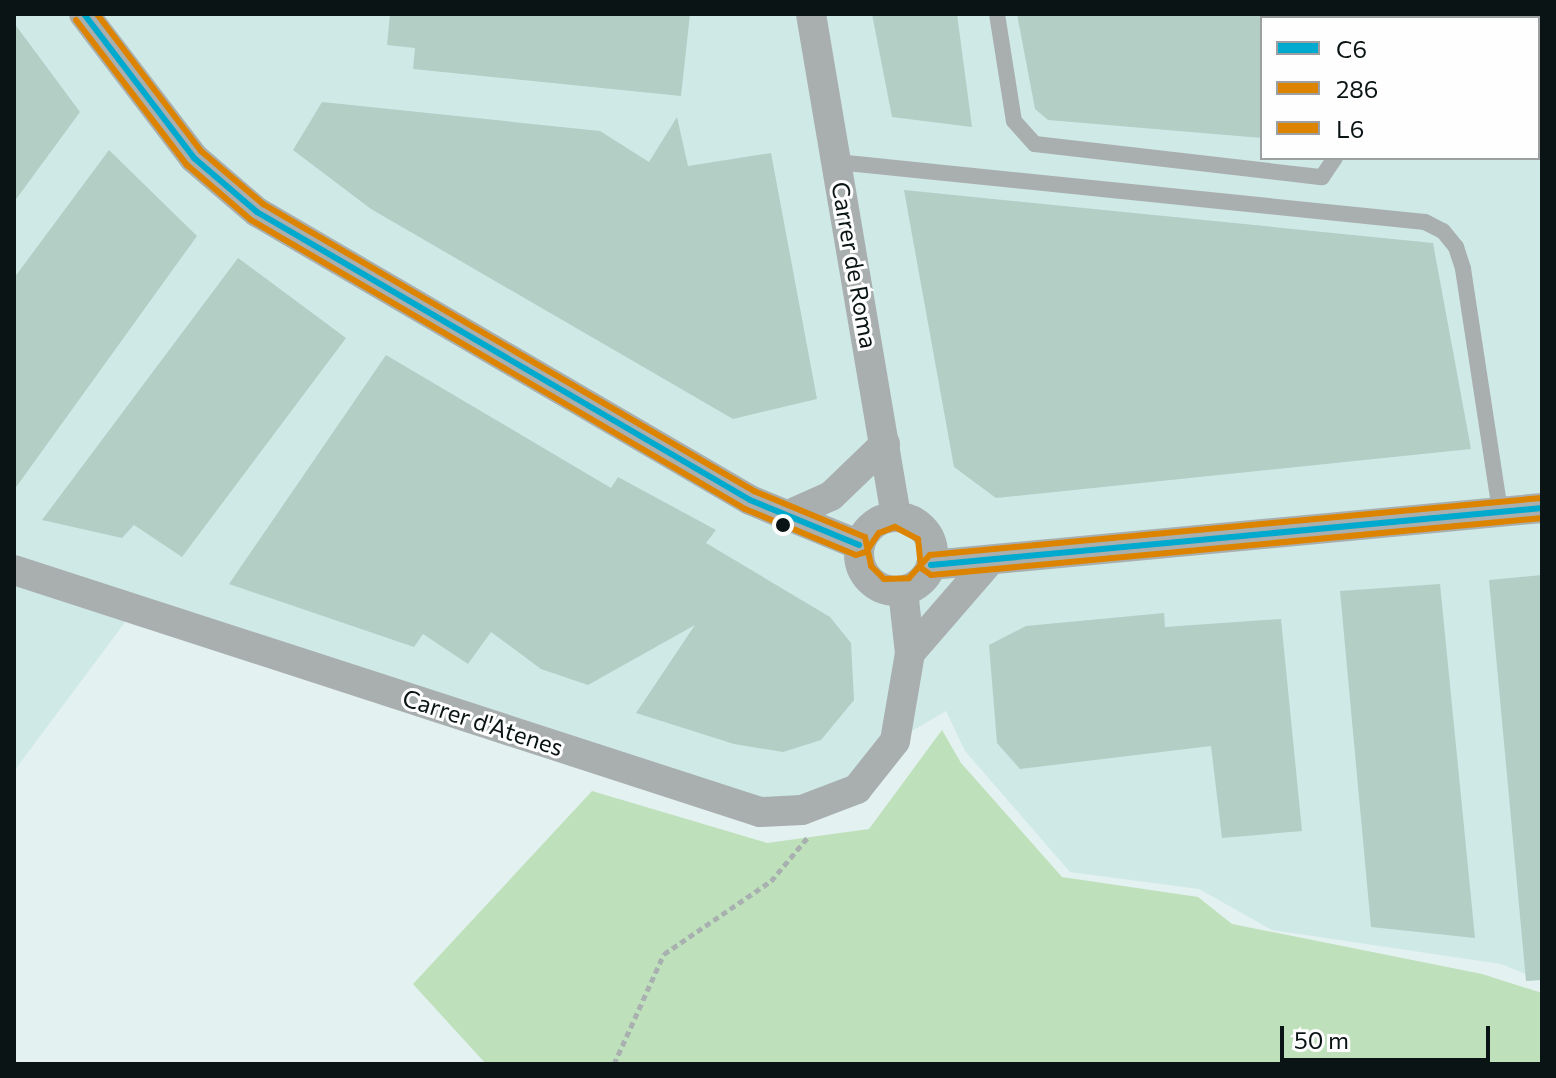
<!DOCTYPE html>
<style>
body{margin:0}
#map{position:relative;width:1556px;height:1078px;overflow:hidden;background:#e3f1f0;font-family:Commissioner,sans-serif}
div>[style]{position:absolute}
.built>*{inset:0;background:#cfe9e7}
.green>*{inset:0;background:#bee0bb}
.building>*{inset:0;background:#b2cec5}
.path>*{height:5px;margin-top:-2.5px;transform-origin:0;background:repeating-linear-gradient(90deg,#a9b0b0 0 6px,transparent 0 10px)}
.lane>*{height:16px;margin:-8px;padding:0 8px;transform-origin:8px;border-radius:8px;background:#a9afaf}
.street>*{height:30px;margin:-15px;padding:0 15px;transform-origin:15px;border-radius:15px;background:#a9afaf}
.street>.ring{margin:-15px;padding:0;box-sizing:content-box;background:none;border:30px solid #a9afaf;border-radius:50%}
.bus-1>*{height:6px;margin:-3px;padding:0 3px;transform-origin:3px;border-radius:3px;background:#00a9ce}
.bus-2>*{height:6px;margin:-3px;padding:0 3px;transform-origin:3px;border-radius:3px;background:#dc8400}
.bus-3>*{height:6px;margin:-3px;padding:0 3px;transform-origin:3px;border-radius:3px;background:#dc8400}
.dots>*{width:22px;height:22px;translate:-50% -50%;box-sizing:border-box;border:4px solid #fefefe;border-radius:50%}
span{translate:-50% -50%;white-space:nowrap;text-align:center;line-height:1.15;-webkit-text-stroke:6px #fefefe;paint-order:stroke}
.street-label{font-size:24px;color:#0b1414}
.frame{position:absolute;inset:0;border:16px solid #0b1414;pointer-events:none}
.legend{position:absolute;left:1260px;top:16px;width:280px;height:144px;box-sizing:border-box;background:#fefefe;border:2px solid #9da0a0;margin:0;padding:10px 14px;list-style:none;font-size:24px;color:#0b1414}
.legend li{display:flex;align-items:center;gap:16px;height:40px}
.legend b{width:40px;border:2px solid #9da0a0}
.scale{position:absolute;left:1280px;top:1026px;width:210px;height:36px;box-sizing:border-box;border:4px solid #0b1414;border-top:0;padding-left:10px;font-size:24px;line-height:28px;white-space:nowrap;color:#0b1414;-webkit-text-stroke:6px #fefefe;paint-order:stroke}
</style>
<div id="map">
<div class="built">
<div style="clip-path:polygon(evenodd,14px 14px,1542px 14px,1542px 981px,1501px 964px,1272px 930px,1199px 889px,1070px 872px,965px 751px,946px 711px,895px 741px,857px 789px,802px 810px,135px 609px,14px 771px,14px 14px,1262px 18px,1538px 18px,1538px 158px,1262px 158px,1262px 18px)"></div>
</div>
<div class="green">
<div style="clip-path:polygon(942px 730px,961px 763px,1062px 877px,1198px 897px,1232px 924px,1482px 974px,1542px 993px,1542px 1064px,486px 1064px,413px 984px,592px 791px,767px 843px,869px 829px)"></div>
</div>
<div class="building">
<div style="clip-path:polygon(390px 14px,690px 14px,681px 96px,413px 69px,415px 48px,387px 45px)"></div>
<div style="clip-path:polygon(872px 14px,957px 14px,972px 127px,892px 117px)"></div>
<div style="clip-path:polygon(1017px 14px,1262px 14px,1262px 138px,1048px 120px,1035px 109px)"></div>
<div style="clip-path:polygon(14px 23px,80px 112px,14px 202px)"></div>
<div style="clip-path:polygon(322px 102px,600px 131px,649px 162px,677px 117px,688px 166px,771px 153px,817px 399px,733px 419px,371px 209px,293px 150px)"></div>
<div style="clip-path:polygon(109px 150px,197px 236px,14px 490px,14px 278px)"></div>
<div style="clip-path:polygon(904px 190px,1433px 243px,1471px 449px,996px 498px,954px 467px)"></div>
<div style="clip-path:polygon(238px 258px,346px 338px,182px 557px,134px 525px,122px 538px,42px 520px)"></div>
<div style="clip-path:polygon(386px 355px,611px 488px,618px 477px,716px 530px,706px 543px,830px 617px,851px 643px,854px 700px,821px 740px,783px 752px,734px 744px,636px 713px,695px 625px,588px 685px,541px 669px,491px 632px,468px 664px,423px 634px,414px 647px,229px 584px)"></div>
<div style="clip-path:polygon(1542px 575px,1542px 980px,1526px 981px,1489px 580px)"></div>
<div style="clip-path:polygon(1440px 584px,1475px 938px,1371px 927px,1340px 591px)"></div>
<div style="clip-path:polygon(1164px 613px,1165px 627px,1281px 619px,1302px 831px,1222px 838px,1211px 746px,1020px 769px,997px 743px,989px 645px,1026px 626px)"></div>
</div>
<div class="path">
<div style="left:614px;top:1064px;width:121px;rotate:-65.6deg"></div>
<div style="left:664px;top:954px;width:130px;rotate:-34.3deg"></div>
<div style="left:771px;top:881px;width:57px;rotate:-49.9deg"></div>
</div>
<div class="lane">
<div style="left:997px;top:14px;width:108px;rotate:81deg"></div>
<div style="left:1014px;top:121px;width:31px;rotate:48deg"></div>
<div style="left:1035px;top:144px;width:289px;rotate:6.6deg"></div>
<div style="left:1322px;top:177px;width:23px;rotate:-56deg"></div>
<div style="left:1370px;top:18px;width:4px;rotate:-90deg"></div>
<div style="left:837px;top:162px;width:591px;rotate:5.83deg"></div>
<div style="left:1425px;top:222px;width:20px;rotate:27deg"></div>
<div style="left:1443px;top:231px;width:21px;rotate:51deg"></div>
<div style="left:1456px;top:247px;width:23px;rotate:72deg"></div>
<div style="left:1463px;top:269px;width:246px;rotate:81.3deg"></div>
</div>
<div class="street">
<div style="left:84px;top:14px;width:181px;rotate:52.6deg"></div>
<div style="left:194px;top:158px;width:83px;rotate:40.6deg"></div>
<div style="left:257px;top:212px;width:571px;rotate:30.29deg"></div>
<div style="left:750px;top:500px;width:118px;rotate:22.4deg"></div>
<div style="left:811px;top:14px;width:509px;rotate:80.39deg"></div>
<div class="ring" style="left:859px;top:517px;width:44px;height:44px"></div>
<div style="left:784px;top:517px;width:51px;rotate:-24.1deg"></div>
<div style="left:831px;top:496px;width:75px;rotate:-43.9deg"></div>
<div style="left:931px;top:565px;width:614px;rotate:-5.33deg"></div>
<div style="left:14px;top:570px;width:784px;rotate:17.97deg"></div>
<div style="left:760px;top:812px;width:42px;rotate:-2.7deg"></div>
<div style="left:802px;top:810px;width:59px;rotate:-20.9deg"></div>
<div style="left:857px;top:789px;width:61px;rotate:-51.6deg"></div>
<div style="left:895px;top:741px;width:89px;rotate:-80.3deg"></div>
<div style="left:910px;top:653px;width:62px;rotate:-96.4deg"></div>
<div style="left:910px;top:653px;width:119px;rotate:-49.1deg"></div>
</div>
<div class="bus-1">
<div style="left:84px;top:14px;width:181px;rotate:52.6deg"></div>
<div style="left:194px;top:158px;width:83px;rotate:40.6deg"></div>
<div style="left:257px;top:212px;width:571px;rotate:30.29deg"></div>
<div style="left:750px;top:500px;width:118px;rotate:22.4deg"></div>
<div style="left:931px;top:565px;width:614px;rotate:-5.33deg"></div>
</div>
<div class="bus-2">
<div style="left:76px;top:20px;width:183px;rotate:52.6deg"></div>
<div style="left:187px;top:165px;width:84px;rotate:40.7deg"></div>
<div style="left:251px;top:220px;width:572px;rotate:30.33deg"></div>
<div style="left:745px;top:509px;width:120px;rotate:22.5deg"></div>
<div style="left:856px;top:555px;width:10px;rotate:-17deg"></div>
<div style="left:866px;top:552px;width:23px;rotate:-56deg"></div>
<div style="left:879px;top:533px;width:17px;rotate:-21deg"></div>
<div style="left:895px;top:527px;width:26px;rotate:28deg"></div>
<div style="left:918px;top:539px;width:29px;rotate:84deg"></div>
<div style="left:921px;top:568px;width:12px;rotate:35deg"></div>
<div style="left:931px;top:575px;width:614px;rotate:-5.33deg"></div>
</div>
<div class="bus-3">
<div style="left:97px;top:14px;width:172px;rotate:52.8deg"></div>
<div style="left:201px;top:151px;width:82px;rotate:40.5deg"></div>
<div style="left:263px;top:204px;width:569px;rotate:30.31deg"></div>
<div style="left:754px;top:491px;width:120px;rotate:22.5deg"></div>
<div style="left:865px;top:537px;width:30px;rotate:78deg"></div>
<div style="left:871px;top:566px;width:18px;rotate:45deg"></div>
<div style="left:884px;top:579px;width:25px;rotate:-2deg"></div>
<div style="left:909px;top:578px;width:31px;rotate:-48deg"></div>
<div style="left:930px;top:555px;width:614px;rotate:-5.33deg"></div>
</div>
<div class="dots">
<div style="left:783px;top:525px;background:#0b1414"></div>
</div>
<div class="street-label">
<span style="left:855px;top:265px;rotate:80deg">Carrer de Roma</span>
<span style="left:483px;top:722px;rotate:18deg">Carrer d'Atenes</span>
</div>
<div class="frame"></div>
<ul class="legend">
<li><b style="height:10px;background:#00a9ce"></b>C6</li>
<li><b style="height:10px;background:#dc8400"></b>286</li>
<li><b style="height:10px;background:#dc8400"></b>L6</li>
</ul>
<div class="scale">50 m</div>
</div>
